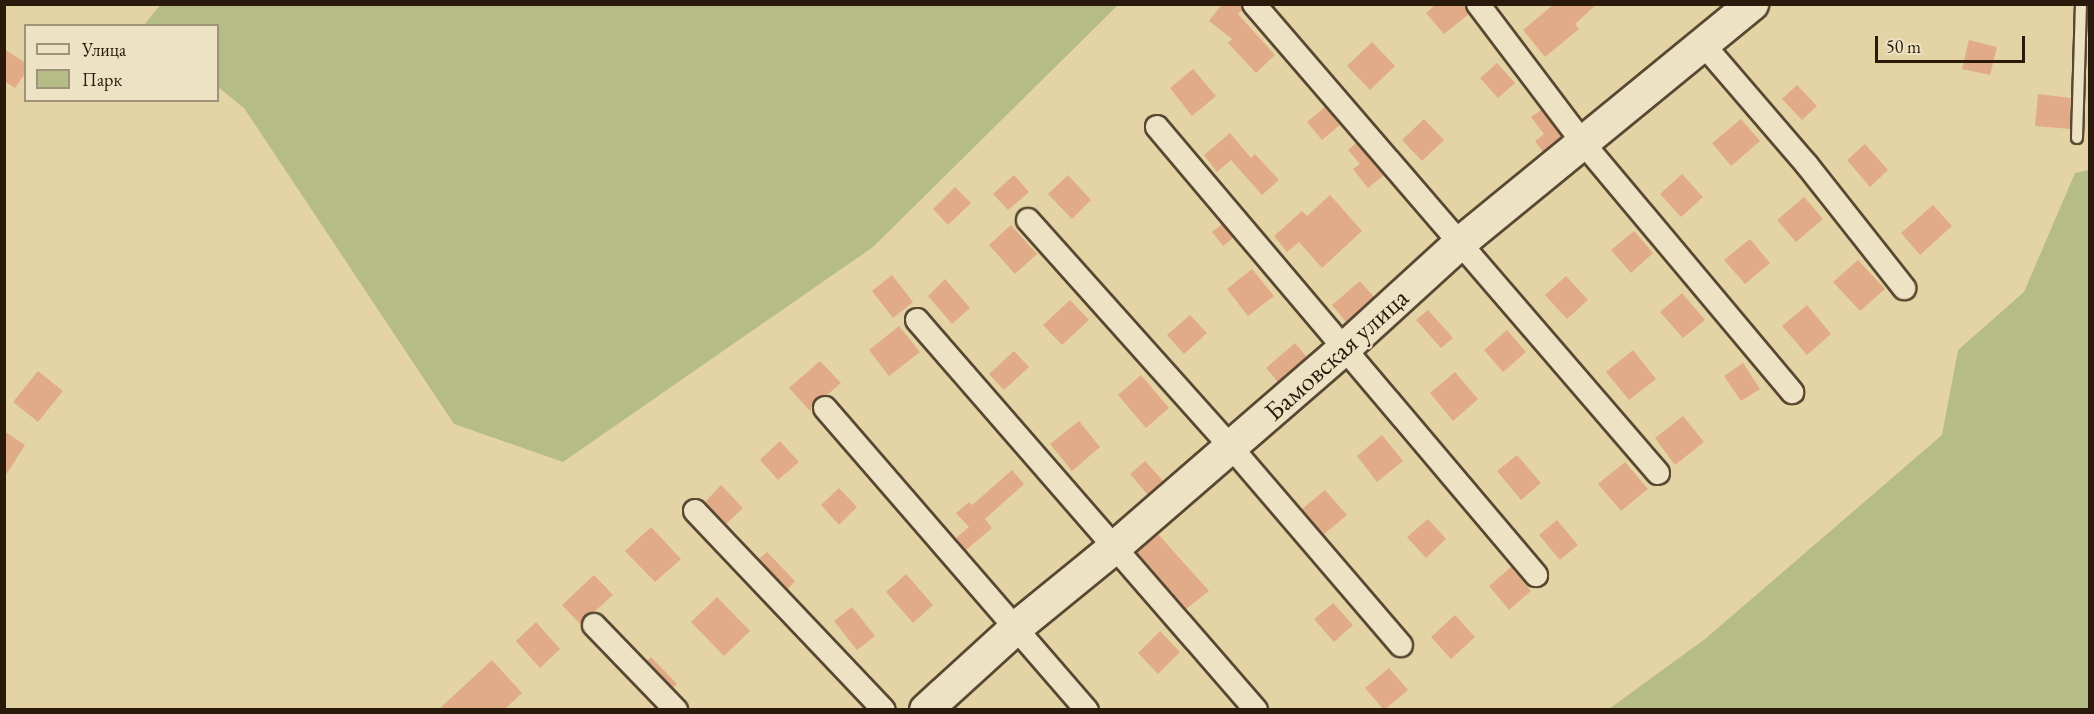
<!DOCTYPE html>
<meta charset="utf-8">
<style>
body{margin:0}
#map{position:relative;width:2094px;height:714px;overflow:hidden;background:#e4d4a5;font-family:"EB Garamond",serif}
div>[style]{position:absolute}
.green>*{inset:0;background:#b6bc85}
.building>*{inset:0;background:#e1ab88}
.roads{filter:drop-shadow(2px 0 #584832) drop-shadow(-2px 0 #584832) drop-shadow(0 2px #584832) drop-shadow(0 -2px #584832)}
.lane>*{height:10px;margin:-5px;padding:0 5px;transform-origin:5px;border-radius:5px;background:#ede3c4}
.street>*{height:22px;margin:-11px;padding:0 11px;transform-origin:11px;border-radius:11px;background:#ede3c4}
.secondary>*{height:32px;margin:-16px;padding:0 16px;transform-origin:16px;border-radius:16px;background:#ede3c4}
span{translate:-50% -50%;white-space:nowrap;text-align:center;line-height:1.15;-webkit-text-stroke:4.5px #ede3c4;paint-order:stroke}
.street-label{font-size:27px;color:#291a0c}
.frame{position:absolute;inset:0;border:6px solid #291a0c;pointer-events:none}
.legend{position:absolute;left:24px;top:24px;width:195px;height:78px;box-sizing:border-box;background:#ede3c4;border:2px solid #9f937a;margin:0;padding:8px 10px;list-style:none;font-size:18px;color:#291a0c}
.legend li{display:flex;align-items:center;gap:12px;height:30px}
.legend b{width:30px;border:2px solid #9f937a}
.scale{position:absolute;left:1875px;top:36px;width:150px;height:27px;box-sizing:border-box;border:3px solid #291a0c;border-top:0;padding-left:8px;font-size:18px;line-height:21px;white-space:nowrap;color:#291a0c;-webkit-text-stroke:4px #ede3c4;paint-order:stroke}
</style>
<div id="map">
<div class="green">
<div style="clip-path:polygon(161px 4px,1118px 4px,1118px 5px,873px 247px,563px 462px,454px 424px,244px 108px,218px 87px,218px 26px,144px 25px)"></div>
<div style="clip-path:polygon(2089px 170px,2089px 709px,1609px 709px,1705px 639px,1942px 435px,1958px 350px,2024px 292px,2075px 173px)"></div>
</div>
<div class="building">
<div style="clip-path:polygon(1222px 4px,1241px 4px,1242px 10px,1238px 14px,1275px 55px,1256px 73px,1228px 43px,1232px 39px,1209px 21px)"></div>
<div style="clip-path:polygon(1436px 4px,1463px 4px,1469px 14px,1444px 34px,1426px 13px)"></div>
<div style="clip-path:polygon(1554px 4px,1597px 4px,1575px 24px,1579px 29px,1545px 57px,1523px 30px)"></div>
<div style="clip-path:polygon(1969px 40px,1997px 47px,1990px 75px,1962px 69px)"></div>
<div style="clip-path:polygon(1372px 42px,1395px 66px,1370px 90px,1347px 66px)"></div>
<div style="clip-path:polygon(4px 49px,26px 63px,26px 72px,15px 88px,4px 81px)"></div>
<div style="clip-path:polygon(1497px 63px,1515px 83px,1498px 98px,1480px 78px)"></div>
<div style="clip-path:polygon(1193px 69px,1216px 96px,1192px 116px,1170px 88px)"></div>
<div style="clip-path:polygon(1797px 85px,1817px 106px,1802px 120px,1782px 99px)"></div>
<div style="clip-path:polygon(2038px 94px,2071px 98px,2070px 129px,2035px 126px)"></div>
<div style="clip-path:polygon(1325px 107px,1340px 125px,1322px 140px,1307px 122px)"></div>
<div style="clip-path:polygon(1541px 110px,1562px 137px,1543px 152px,1535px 141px,1544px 134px,1531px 117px)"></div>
<div style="clip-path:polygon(1424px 119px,1444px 140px,1422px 161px,1402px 140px)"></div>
<div style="clip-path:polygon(1741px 119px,1760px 141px,1731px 166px,1712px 143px)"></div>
<div style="clip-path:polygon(1230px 133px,1251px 158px,1255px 154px,1279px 180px,1262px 195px,1231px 160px,1217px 172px,1204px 155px)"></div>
<div style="clip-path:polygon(1356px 143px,1384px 175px,1368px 188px,1353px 169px,1360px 164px,1348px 150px)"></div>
<div style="clip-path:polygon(1865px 144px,1888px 170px,1870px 187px,1847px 160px)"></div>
<div style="clip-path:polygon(1682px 174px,1703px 197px,1681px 217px,1660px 194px)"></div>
<div style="clip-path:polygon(1014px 175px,1029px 192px,1008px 210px,993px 194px)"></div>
<div style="clip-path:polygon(1068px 175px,1091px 200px,1072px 219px,1048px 194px)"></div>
<div style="clip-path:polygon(955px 187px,971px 203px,948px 225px,933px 209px)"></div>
<div style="clip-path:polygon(1330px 195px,1362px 231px,1322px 268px,1299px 242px,1287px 252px,1274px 236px,1302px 211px,1307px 216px)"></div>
<div style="clip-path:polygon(1804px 197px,1823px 219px,1796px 242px,1777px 220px)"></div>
<div style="clip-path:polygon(1933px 205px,1952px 226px,1920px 255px,1901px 233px)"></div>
<div style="clip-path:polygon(1222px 224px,1233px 238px,1223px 246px,1212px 232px)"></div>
<div style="clip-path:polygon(1011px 225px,1037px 254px,1015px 274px,989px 245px)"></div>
<div style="clip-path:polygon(1634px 231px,1653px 253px,1631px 273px,1611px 250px)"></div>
<div style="clip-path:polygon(1750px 239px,1770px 263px,1745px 284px,1724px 260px)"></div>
<div style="clip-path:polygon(1858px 260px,1885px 289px,1860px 311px,1833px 282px)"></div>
<div style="clip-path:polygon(1252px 269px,1274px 296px,1248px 316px,1227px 289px)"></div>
<div style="clip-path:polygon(892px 275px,913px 302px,893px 318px,872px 291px)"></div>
<div style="clip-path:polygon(1566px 276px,1588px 300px,1567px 319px,1545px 295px)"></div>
<div style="clip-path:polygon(945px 279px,970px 308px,952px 324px,928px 296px)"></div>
<div style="clip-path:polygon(1360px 281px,1374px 297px,1346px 322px,1332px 305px)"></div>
<div style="clip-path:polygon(1682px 293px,1705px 320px,1683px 338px,1660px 312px)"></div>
<div style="clip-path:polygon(1070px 300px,1089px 320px,1062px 345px,1043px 325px)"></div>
<div style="clip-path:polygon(1807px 305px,1831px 334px,1807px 355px,1782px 326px)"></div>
<div style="clip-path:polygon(1428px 310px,1453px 338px,1441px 348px,1416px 320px)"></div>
<div style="clip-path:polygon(1190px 315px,1207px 333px,1184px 354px,1167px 335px)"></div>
<div style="clip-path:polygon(899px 326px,920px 352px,889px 376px,869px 350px)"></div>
<div style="clip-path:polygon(1507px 330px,1526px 352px,1503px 372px,1484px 350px)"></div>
<div style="clip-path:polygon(1295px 343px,1307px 357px,1278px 382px,1266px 368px)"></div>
<div style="clip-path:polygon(1633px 350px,1656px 379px,1629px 400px,1606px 372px)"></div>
<div style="clip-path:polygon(1014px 351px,1029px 367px,1004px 390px,989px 374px)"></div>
<div style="clip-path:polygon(820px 361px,841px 383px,827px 395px,816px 398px,810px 411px,789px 388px)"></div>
<div style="clip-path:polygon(1743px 363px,1760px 389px,1741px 401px,1724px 376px)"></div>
<div style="clip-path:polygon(38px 371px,63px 391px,38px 422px,13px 402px)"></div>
<div style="clip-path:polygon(1455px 372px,1478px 399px,1453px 421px,1430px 393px)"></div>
<div style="clip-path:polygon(1141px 375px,1169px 408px,1146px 428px,1118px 395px)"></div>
<div style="clip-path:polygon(1683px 416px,1704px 442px,1675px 465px,1655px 438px)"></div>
<div style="clip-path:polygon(1079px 421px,1100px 447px,1072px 471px,1050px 444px)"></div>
<div style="clip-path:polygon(4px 431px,25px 445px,4px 478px)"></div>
<div style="clip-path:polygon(1382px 435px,1403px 461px,1377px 482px,1357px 456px)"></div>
<div style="clip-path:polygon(780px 441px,799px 462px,778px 480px,760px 460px)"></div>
<div style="clip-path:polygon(1517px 455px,1541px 483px,1521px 500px,1497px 471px)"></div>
<div style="clip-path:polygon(1145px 461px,1163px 481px,1148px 495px,1130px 474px)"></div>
<div style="clip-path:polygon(1625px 462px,1648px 489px,1621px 511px,1598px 484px)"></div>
<div style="clip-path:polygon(1012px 470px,1024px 484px,985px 519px,992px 528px,966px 550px,956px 538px,969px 527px,956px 513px,969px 502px,972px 505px)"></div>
<div style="clip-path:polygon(721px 485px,743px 508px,726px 524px,705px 502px)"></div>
<div style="clip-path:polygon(839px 488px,857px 507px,839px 525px,821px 505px)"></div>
<div style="clip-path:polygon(1325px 490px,1347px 515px,1324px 534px,1302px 509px)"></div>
<div style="clip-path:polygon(1428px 519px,1446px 539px,1426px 558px,1407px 537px)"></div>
<div style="clip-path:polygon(1557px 520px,1578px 545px,1560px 560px,1539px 535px)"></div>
<div style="clip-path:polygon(651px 527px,681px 559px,655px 582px,625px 551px)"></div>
<div style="clip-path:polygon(1158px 534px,1209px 591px,1186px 609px,1137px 553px)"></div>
<div style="clip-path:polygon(767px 552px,795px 581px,788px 589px,759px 559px)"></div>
<div style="clip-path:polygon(1511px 567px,1531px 591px,1509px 610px,1489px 586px)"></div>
<div style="clip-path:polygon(906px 574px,933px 605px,913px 623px,886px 592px)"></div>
<div style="clip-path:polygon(594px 575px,613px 595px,594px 612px,585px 615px,581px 625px,562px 605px)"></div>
<div style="clip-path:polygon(717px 597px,750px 631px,724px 656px,691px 622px)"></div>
<div style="clip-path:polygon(1333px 603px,1353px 625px,1334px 642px,1314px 619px)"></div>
<div style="clip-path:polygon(852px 607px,875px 636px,857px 650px,834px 621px)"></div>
<div style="clip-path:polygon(1455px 615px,1475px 637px,1451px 659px,1431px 637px)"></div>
<div style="clip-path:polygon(536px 622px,560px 649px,540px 668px,516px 641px)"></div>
<div style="clip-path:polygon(1160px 631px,1180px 652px,1158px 674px,1138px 653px)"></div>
<div style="clip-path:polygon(651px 657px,677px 684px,673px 688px,647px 661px)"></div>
<div style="clip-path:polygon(492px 660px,522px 693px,504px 710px,438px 710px)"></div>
<div style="clip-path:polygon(1389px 668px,1408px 690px,1384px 710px,1365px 688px)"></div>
</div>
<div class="roads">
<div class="lane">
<div style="left:2077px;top:138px;width:134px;rotate:-88.3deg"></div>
</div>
<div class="street">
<div style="left:1254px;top:4px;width:619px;rotate:49.26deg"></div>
<div style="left:1478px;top:4px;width:176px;rotate:52.9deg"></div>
<div style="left:1584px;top:144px;width:324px;rotate:50deg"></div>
<div style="left:1703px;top:44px;width:160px;rotate:49.3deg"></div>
<div style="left:1807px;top:165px;width:157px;rotate:51.7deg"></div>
<div style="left:1157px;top:127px;width:587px;rotate:49.77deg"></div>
<div style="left:1028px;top:220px;width:305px;rotate:48.2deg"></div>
<div style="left:1231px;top:447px;width:261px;rotate:49.4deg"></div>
<div style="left:917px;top:320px;width:517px;rotate:49deg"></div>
<div style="left:825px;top:408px;width:400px;rotate:49.1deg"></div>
<div style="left:695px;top:511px;width:274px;rotate:46.5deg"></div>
<div style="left:594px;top:625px;width:118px;rotate:46deg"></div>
</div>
<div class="secondary">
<div style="left:926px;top:710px;width:123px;rotate:-42.4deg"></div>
<div style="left:1017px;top:627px;width:125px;rotate:-39.2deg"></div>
<div style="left:1114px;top:548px;width:306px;rotate:-40.9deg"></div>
<div style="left:1345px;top:348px;width:154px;rotate:-42.4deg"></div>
<div style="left:1459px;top:244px;width:379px;rotate:-39.3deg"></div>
</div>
</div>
<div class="street-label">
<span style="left:1336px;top:354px;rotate:-42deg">Бамовская улица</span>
</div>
<div class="frame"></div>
<ul class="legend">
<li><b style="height:8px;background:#ede3c4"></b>Улица</li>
<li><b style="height:16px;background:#b6bc85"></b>Парк</li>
</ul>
<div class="scale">50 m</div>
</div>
